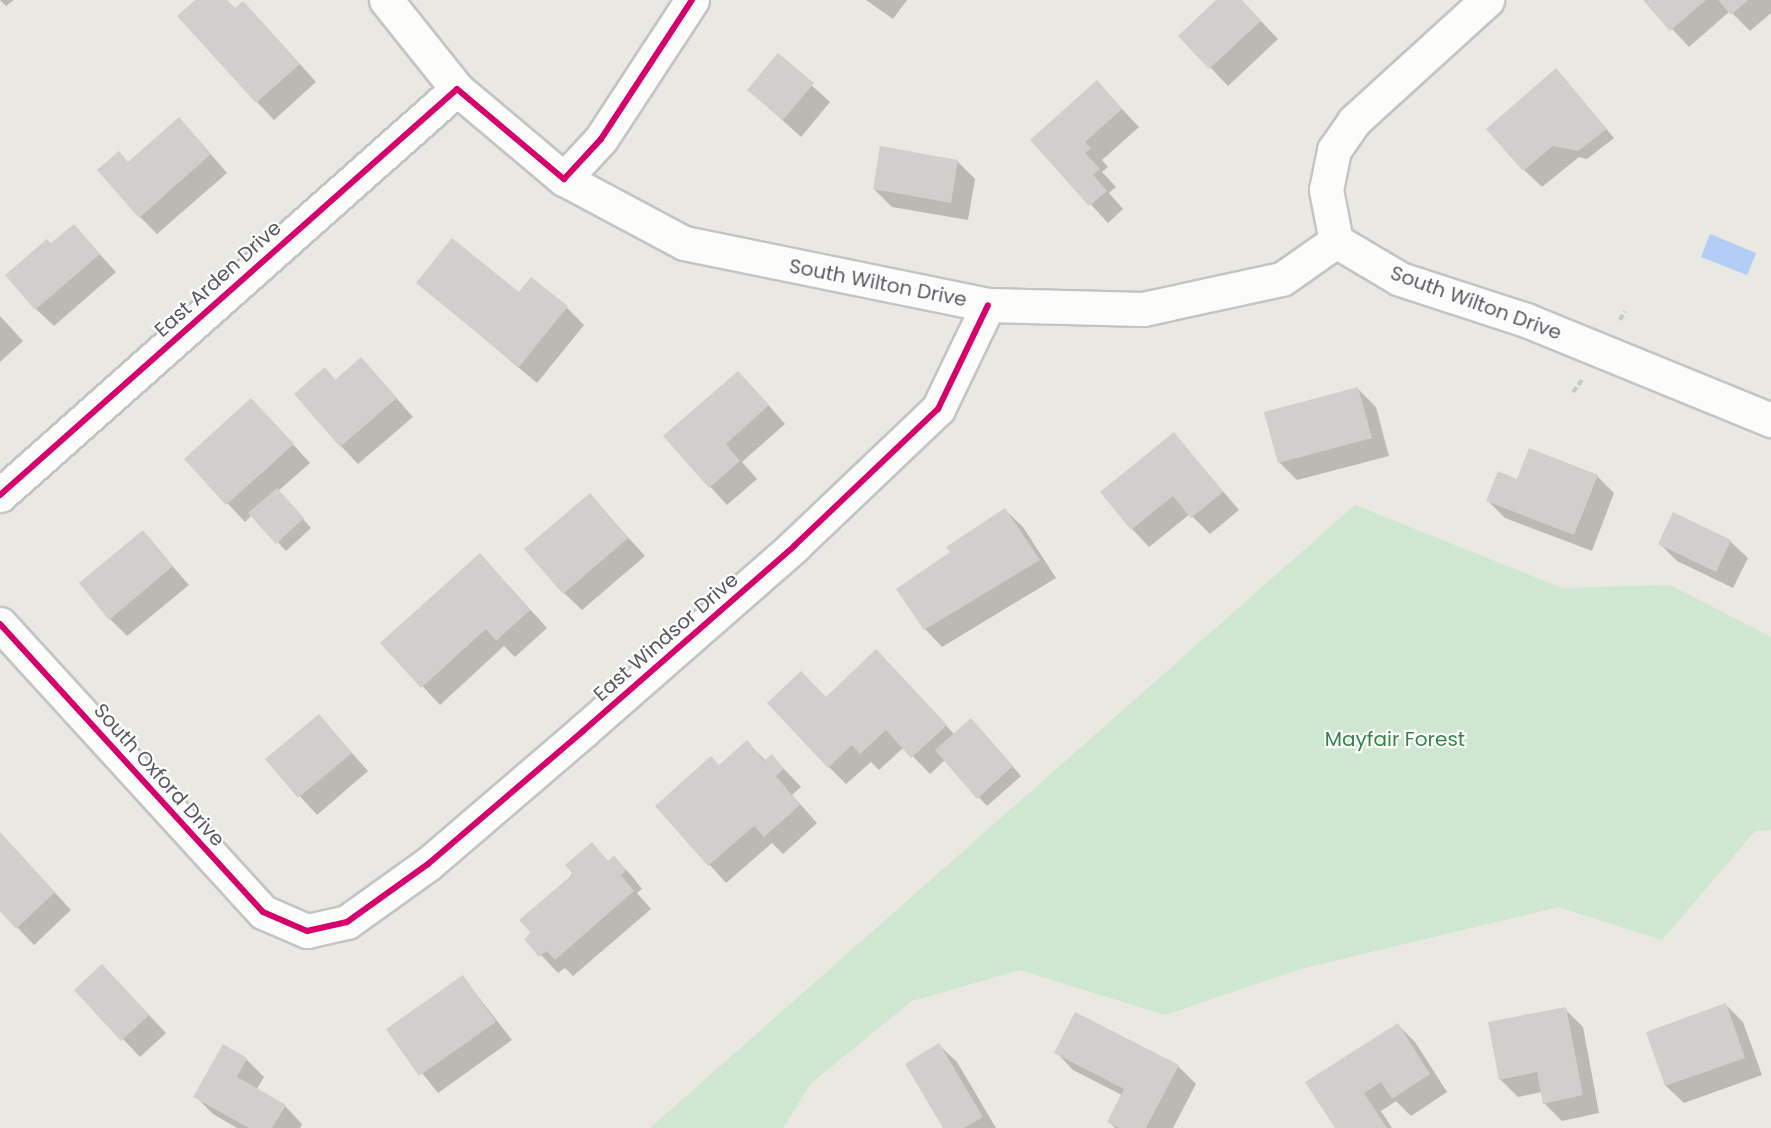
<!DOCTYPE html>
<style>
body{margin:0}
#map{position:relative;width:1771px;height:1128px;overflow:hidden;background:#e9e8e2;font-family:Poppins,sans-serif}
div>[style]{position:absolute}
.green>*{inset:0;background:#cfe6d0}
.water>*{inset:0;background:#b2cdf6}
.shadow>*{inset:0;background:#0003}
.building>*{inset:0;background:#d0cfcc}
.path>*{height:4px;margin-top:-2px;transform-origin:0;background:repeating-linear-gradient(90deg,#c5cac8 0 6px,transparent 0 9px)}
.roads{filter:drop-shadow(2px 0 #c5c4c4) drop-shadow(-2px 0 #c5c4c4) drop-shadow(0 2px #c5c4c4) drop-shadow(0 -2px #c5c4c4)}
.street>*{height:33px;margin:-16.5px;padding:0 16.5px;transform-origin:16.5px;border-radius:16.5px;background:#fcfcfb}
.cycleway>*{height:6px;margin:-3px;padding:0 3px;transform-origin:3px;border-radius:3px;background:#d6006c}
span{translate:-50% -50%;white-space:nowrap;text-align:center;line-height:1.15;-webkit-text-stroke:4.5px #fff;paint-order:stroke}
.street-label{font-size:20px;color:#585a61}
.park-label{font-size:20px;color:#328644}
</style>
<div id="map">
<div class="green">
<div style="clip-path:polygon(1355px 505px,1562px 588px,1670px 585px,1771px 637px,1771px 830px,1755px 831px,1662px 940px,1558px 907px,1300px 969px,1165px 1015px,1020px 970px,912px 1001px,811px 1083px,783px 1128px,650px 1128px)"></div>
</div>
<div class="water">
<div style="clip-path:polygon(1710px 234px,1756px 253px,1747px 275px,1701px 257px)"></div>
</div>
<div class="shadow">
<div style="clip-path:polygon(0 0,14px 0,6px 6px)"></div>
<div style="clip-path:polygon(197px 0,226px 0,236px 10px,261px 21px,316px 82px,274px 120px,257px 102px)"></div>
<div style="clip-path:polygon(866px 0,907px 0,893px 19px)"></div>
<div style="clip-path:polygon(1219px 0,1241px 0,1278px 39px,1228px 86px,1180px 36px)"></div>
<div style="clip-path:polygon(1645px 0,1771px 0,1771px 13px,1750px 31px,1730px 11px,1689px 47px)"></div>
<div style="clip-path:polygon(778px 55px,830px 102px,801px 137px,749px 90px)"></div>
<div style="clip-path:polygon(1556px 70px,1614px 138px,1587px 159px,1579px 157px,1542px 187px,1524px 170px)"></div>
<div style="clip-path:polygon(1097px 82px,1139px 127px,1102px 160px,1108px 167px,1102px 172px,1116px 187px,1109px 193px,1123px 209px,1108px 223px,1032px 140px)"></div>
<div style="clip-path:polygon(196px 137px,227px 173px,157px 234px,140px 217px,129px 163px)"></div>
<div style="clip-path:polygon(957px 161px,975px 179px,968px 220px,892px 207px,874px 189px)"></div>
<div style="clip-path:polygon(74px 226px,116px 272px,54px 326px,36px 309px,51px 245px)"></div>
<div style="clip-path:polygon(418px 283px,519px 294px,567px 308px,584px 325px,537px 383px)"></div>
<div style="clip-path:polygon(0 316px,23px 341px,0 362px)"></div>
<div style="clip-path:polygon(325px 369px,336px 381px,378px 377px,413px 417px,358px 464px,341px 446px)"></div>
<div style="clip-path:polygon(1358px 389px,1376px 407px,1389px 456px,1297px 480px,1279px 462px)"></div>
<div style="clip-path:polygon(756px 391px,785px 424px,742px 462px,757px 479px,727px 505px,665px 437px)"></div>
<div style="clip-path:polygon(269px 418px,310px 463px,278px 491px,311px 528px,286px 551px,252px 515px,245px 522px,186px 459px)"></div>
<div style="clip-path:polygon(1174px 434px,1239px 510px,1210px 534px,1190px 514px,1149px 547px,1132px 529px)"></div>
<div style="clip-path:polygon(1597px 476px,1614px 493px,1592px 551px,1505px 518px,1488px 501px)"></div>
<div style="clip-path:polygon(590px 495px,645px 556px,582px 610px,564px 593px)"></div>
<div style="clip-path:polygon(1005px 510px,1023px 527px,1056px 578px,942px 647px,925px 629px,952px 553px)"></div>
<div style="clip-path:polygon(143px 532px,189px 585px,127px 636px,110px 619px)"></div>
<div style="clip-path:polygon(1730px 541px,1748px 558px,1733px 588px,1677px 561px,1660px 544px)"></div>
<div style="clip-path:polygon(497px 573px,547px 628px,515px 657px,504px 646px,440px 705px,382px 643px)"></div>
<div style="clip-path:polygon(894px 669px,955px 735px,980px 729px,1021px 776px,987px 806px,945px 760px,930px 774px,904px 747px,879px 770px,871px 762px,846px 784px,829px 767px,826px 698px)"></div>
<div style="clip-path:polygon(319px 716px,368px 771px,317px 815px,267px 760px)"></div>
<div style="clip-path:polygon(747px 742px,766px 761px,772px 756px,801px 787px,792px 795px,817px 823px,783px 854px,772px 843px,726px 883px,657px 806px,719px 766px)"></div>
<div style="clip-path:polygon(0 833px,71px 910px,34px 945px,0 909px)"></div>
<div style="clip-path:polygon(592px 845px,609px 862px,614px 857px,631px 875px,642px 889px,637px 893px,651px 909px,573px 976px,565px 968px,558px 973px,526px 939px)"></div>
<div style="clip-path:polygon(463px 977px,512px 1040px,438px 1093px,388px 1030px)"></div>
<div style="clip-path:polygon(119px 983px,166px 1033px,140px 1057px,76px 990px)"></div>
<div style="clip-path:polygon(1726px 1005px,1743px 1022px,1762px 1075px,1684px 1103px,1666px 1086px,1648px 1033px)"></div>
<div style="clip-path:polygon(1565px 1009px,1583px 1027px,1599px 1113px,1562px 1121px,1544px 1103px,1542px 1092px,1518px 1097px,1500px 1079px)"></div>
<div style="clip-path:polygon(1398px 1025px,1415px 1042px,1447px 1092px,1411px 1116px,1396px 1101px,1381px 1111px,1392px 1128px,1336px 1128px)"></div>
<div style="clip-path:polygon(939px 1045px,957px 1062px,996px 1128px,945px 1128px)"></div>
<div style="clip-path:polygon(1056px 1052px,1178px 1066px,1196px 1084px,1173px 1128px,1115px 1128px,1109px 1122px,1122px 1095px,1073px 1070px)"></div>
<div style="clip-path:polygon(246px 1059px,264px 1077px,256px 1090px,285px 1106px,302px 1124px,300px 1128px,237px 1128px,213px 1114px,195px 1096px)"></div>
</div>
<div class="building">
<div style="clip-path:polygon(195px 0,227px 0,235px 8px,243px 1px,300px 64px,256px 103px,177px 16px)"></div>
<div style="clip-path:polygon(1216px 0,1242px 0,1261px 21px,1209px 69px,1178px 36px)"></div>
<div style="clip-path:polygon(1643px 0,1706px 0,1670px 31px)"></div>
<div style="clip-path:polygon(1718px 0,1748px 0,1731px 15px)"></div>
<div style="clip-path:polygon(778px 53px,814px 83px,783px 120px,747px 90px)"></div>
<div style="clip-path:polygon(1556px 68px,1607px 129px,1578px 151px,1553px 146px,1523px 171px,1486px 129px)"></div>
<div style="clip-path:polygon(1097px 80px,1122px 109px,1085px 142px,1091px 148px,1085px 153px,1100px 169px,1093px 175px,1107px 191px,1089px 206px,1030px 140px)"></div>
<div style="clip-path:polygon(179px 117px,211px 154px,139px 218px,97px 170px,119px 151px,128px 162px)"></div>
<div style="clip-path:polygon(880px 146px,958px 160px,951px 203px,873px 189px)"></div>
<div style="clip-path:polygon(74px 224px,100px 254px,35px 310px,5px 275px,47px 239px,51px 243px)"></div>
<div style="clip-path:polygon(452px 238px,519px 292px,531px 277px,568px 306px,519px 367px,416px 283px)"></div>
<div style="clip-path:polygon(361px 357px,397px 398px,340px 447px,294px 394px,325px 367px,335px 380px)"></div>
<div style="clip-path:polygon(738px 371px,769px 405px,726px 444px,740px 461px,709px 488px,663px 436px)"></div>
<div style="clip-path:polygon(1358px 387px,1372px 438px,1278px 463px,1264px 412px)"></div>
<div style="clip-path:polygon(251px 398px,294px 444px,226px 505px,184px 459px)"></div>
<div style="clip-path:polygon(1174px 432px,1223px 492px,1191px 518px,1173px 496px,1131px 530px,1100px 492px)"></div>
<div style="clip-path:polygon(1529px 448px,1598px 475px,1574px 535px,1486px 501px,1498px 471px,1517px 479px)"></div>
<div style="clip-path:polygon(277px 488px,304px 518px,276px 544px,248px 513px)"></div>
<div style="clip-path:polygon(590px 493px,628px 538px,563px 594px,524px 549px)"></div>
<div style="clip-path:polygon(1005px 508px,1040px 560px,924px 630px,896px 589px,950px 552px,946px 547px)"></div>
<div style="clip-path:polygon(1673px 512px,1731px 540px,1716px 572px,1658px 544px)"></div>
<div style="clip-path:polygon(143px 530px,173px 566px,109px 620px,79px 583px)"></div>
<div style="clip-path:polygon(480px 553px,530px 610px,496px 641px,486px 629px,421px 688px,380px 643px)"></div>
<div style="clip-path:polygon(876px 649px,947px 725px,911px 758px,886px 730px,860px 754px,852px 745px,828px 768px,767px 703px,801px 671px,826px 697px)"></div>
<div style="clip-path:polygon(319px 714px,352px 753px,298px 798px,265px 759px)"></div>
<div style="clip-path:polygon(971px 718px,1013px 766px,977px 799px,935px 750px)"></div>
<div style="clip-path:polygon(747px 740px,764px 761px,772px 754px,784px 769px,776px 776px,800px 805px,764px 837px,754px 826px,708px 866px,655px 806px,711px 756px,719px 765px)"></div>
<div style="clip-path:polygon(0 832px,55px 892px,16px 929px,0 911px)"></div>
<div style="clip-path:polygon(592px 842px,608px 861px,614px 855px,626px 870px,621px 875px,634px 891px,555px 960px,547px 951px,539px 957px,524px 939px,531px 933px,519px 920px,573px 874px,565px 865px)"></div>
<div style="clip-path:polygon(102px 964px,149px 1015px,121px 1041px,74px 990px)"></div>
<div style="clip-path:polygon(463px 975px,496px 1022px,419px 1076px,386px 1029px)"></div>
<div style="clip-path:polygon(1726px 1003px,1745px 1058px,1665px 1086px,1646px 1032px)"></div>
<div style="clip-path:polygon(1566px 1007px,1583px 1095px,1543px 1104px,1537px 1072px,1499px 1080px,1488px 1022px)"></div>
<div style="clip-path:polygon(1075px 1012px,1179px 1065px,1146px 1128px,1119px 1128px,1107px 1122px,1124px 1089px,1054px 1053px)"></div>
<div style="clip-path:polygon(1398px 1023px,1430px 1074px,1392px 1099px,1381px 1082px,1364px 1093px,1387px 1128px,1335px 1128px,1305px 1082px)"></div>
<div style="clip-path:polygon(939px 1043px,983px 1117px,964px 1128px,943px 1128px,905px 1064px)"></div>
<div style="clip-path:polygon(223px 1044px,247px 1058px,237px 1077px,286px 1105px,272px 1128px,249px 1128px,193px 1097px)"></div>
</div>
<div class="path">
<div style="left:1620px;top:320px;width:10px;rotate:-61deg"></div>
<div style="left:1573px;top:392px;width:15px;rotate:-53deg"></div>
</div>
<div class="roads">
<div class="street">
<div style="left:386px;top:0;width:114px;rotate:51.4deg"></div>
<div style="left:457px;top:89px;width:140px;rotate:40.1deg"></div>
<div style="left:564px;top:179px;width:136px;rotate:28.1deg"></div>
<div style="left:684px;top:243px;width:310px;rotate:11.5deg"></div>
<div style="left:988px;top:305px;width:155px;rotate:1.5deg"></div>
<div style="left:1143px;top:309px;width:142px;rotate:-12.2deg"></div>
<div style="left:1282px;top:279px;width:66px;rotate:-35.1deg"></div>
<div style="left:1336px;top:241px;width:74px;rotate:30.7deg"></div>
<div style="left:1400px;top:279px;width:133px;rotate:18deg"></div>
<div style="left:1526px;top:320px;width:265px;rotate:22.2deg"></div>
<div style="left:564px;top:179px;width:54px;rotate:-47.2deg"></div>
<div style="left:601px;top:139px;width:166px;rotate:-56.8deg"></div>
<div style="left:1336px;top:241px;width:52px;rotate:-101.1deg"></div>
<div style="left:1326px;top:190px;width:41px;rotate:-78.7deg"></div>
<div style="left:1334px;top:150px;width:35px;rotate:-55deg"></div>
<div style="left:1354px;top:121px;width:180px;rotate:-42.3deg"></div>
<div style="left:0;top:495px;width:611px;rotate:-41.62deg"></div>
<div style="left:0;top:624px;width:390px;rotate:47.6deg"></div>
<div style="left:263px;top:912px;width:48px;rotate:23.4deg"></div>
<div style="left:307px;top:931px;width:41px;rotate:-12.7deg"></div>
<div style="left:347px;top:922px;width:100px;rotate:-35.6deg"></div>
<div style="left:428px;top:864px;width:204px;rotate:-40.6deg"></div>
<div style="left:583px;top:731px;width:281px;rotate:-41.2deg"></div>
<div style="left:794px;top:546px;width:199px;rotate:-43.6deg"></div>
<div style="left:938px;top:409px;width:115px;rotate:-64.3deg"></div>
</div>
</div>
<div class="cycleway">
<div style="left:0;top:495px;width:611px;rotate:-41.62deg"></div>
<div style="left:457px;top:89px;width:140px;rotate:40.1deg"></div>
<div style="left:564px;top:179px;width:54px;rotate:-47.2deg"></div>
<div style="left:601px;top:139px;width:166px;rotate:-56.8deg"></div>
<div style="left:0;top:624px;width:390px;rotate:47.6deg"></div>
<div style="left:263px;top:912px;width:48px;rotate:23.4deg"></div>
<div style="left:307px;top:931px;width:41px;rotate:-12.7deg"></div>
<div style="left:347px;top:922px;width:100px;rotate:-35.6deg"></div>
<div style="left:428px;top:864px;width:204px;rotate:-40.6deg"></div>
<div style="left:583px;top:731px;width:281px;rotate:-41.2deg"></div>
<div style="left:794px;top:546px;width:199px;rotate:-43.6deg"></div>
<div style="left:938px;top:409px;width:115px;rotate:-64.3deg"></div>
</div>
<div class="street-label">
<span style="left:218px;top:279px;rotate:-42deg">East Arden Drive</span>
<span style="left:878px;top:283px;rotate:11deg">South Wilton Drive</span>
<span style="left:1476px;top:303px;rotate:20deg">South Wilton Drive</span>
<span style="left:666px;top:637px;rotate:-41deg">East Windsor Drive</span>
<span style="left:159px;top:775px;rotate:48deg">South Oxford Drive</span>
</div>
<div class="park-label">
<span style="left:1395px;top:739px">Mayfair Forest</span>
</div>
</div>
